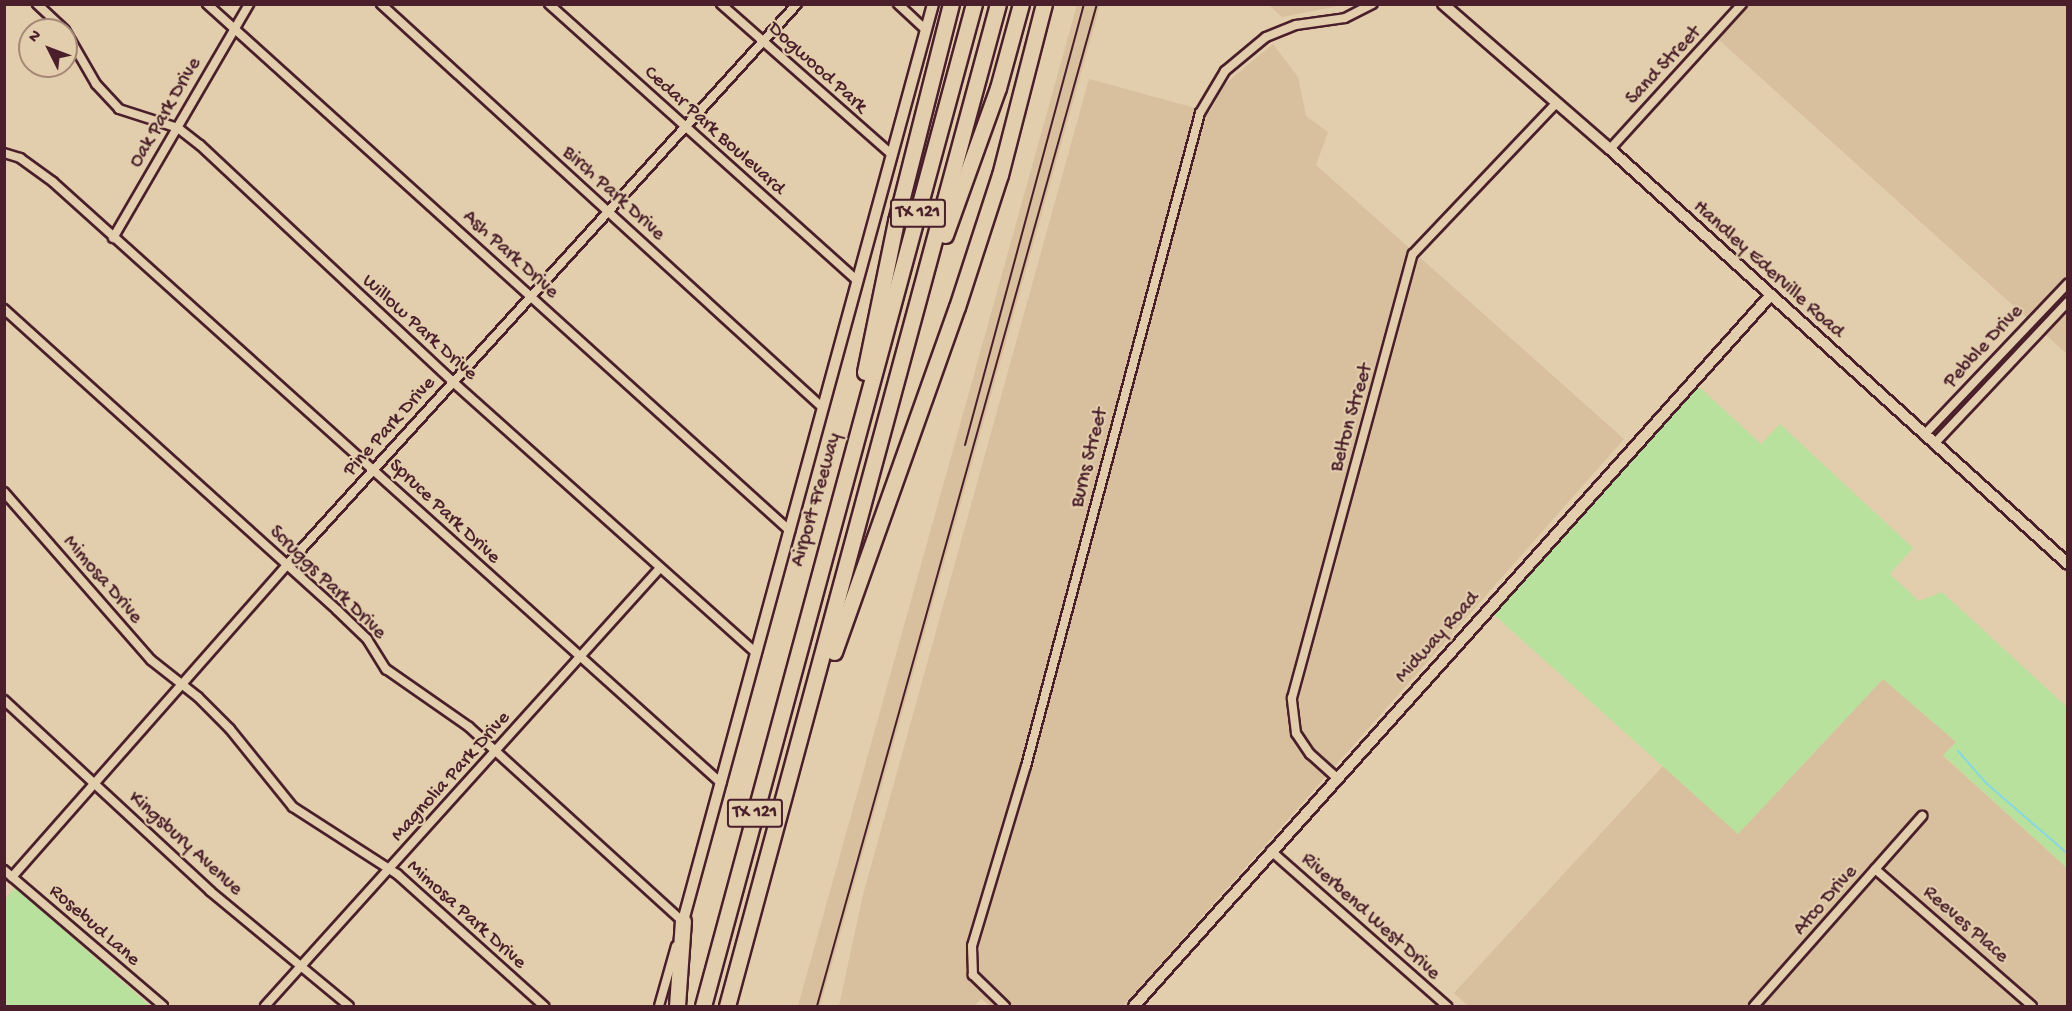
<!DOCTYPE html>
<style>
body{margin:0}
#map{position:relative;width:2072px;height:1011px;overflow:hidden;background:#e2cdac;font-family:"Gochi Hand",sans-serif}
div>[style]{position:absolute}
.built>*{inset:0;background:#d8bf9d}
.green>*{inset:0;background:#b8e19d}
.stream>*{height:2px;margin:-1px;padding:0 1px;transform-origin:1px;border-radius:1px;background:#87d8e0}
.roads{filter:drop-shadow(2px 0 #4a1f2b) drop-shadow(-2px 0 #4a1f2b) drop-shadow(0 2px #4a1f2b) drop-shadow(0 -2px #4a1f2b)}
.street>*{height:8px;margin:-4px;padding:0 4px;transform-origin:4px;border-radius:4px;background:#e2cdac}
.secondary>*{height:10px;margin:-5px;padding:0 5px;transform-origin:5px;border-radius:5px;background:#e2cdac}
.highway>*{height:15px;margin:-7.5px;padding:0 7.5px;transform-origin:7.5px;border-radius:7.5px;background:#e2cdac}
.rail>*{height:2px;margin:-1px;padding:0 1px;transform-origin:1px;border-radius:1px;background:#4a1f2b}
span{translate:-50% -50%;white-space:nowrap;text-align:center;line-height:1.15;-webkit-text-stroke:4.5px #e2cdac;paint-order:stroke}
.shield-label span{padding:2px 4px;background:#e2cdac;border:2px solid;border-radius:4px;-webkit-text-stroke-width:0}
.shield-label{font-size:18px;color:#4a1f2b;font-weight:700}
.street-label{font-size:20px;color:#4a1f2b}
.frame{position:absolute;inset:0;border:6px solid #4a1f2b;pointer-events:none}
.north{position:absolute;left:18px;top:18px;width:60px;height:60px;box-sizing:border-box;background:#e2cdac;border:2px solid #a58778;border-radius:50%;rotate:312deg;font-size:16px;font-weight:700;line-height:24px;text-align:center;color:#4a1f2b}
.north::after{content:'';display:block;margin:auto;width:21px;height:27px;background:#4a1f2b;clip-path:polygon(50% 0,100% 100%,50% 72%,0 100%)}
</style>
<div id="map">
<div class="built">
<div style="clip-path:polygon(1077px 5px,1100px 5px,820px 1006px,798px 1006px)"></div>
<div style="clip-path:polygon(1269px 5px,1343px 5px,1282px 17px)"></div>
<div style="clip-path:polygon(1749px 5px,2067px 5px,2067px 354px,1718px 39px)"></div>
<div style="clip-path:polygon(1273px 44px,1298px 77px,1306px 116px,1328px 132px,1316px 165px,1624px 439px,1123px 1006px,990px 1006px,981px 999px,974px 1006px,839px 1006px,863px 895px,1089px 79px,1210px 112px,1225px 84px)"></div>
<div style="clip-path:polygon(1883px 679px,1956px 742px,1943px 756px,2067px 868px,2067px 1006px,1468px 1006px,1454px 993px,1663px 766px,1738px 834px)"></div>
</div>
<div class="green">
<div style="clip-path:polygon(1697px 385px,1761px 444px,1780px 424px,1913px 548px,1890px 574px,1919px 601px,1942px 592px,2067px 707px,2067px 868px,1943px 755px,1956px 742px,1883px 679px,1738px 834px,1492px 613px)"></div>
<div style="clip-path:polygon(15px 887px,150px 1006px,5px 1006px,5px 900px)"></div>
</div>
<div class="stream">
<div style="left:1958px;top:751px;width:43px;rotate:48.8deg"></div>
<div style="left:1986px;top:783px;width:108px;rotate:40.9deg"></div>
</div>
<div class="roads">
<div class="street">
<div style="left:37px;top:4px;width:38px;rotate:43deg"></div>
<div style="left:207px;top:4px;width:786px;rotate:42.11deg"></div>
<div style="left:381px;top:4px;width:599px;rotate:42.43deg"></div>
<div style="left:549px;top:4px;width:415px;rotate:41.9deg"></div>
<div style="left:721px;top:4px;width:228px;rotate:41.4deg"></div>
<div style="left:898px;top:4px;width:38px;rotate:43deg"></div>
<div style="left:66px;top:32px;width:60px;rotate:60deg"></div>
<div style="left:96px;top:84px;width:34px;rotate:47deg"></div>
<div style="left:119px;top:109px;width:62px;rotate:17.9deg"></div>
<div style="left:178px;top:128px;width:28px;rotate:38deg"></div>
<div style="left:200px;top:145px;width:347px;rotate:43.1deg"></div>
<div style="left:453px;top:382px;width:407px;rotate:41.8deg"></div>
<div style="left:1610px;top:149px;width:196px;rotate:-47.7deg"></div>
<div style="left:4px;top:153px;width:17px;rotate:17deg"></div>
<div style="left:20px;top:158px;width:41px;rotate:36deg"></div>
<div style="left:53px;top:182px;width:899px;rotate:41.98deg"></div>
<div style="left:113px;top:238px;width:271px;rotate:-59.8deg"></div>
<div style="left:4px;top:309px;width:449px;rotate:42.1deg"></div>
<div style="left:337px;top:610px;width:42px;rotate:44deg"></div>
<div style="left:367px;top:639px;width:36px;rotate:58deg"></div>
<div style="left:386px;top:669px;width:101px;rotate:34.9deg"></div>
<div style="left:469px;top:727px;width:290px;rotate:42.3deg"></div>
<div style="left:1924px;top:435px;width:209px;rotate:-46.5deg"></div>
<div style="left:1934px;top:444px;width:195px;rotate:-46.7deg"></div>
<div style="left:4px;top:492px;width:223px;rotate:48.8deg"></div>
<div style="left:151px;top:660px;width:60px;rotate:38.2deg"></div>
<div style="left:198px;top:697px;width:45px;rotate:45deg"></div>
<div style="left:230px;top:729px;width:100px;rotate:51.1deg"></div>
<div style="left:293px;top:807px;width:124px;rotate:32.8deg"></div>
<div style="left:397px;top:874px;width:198px;rotate:41.9deg"></div>
<div style="left:4px;top:700px;width:281px;rotate:42.8deg"></div>
<div style="left:210px;top:891px;width:180px;rotate:39.6deg"></div>
<div style="left:1337px;top:778px;width:36px;rotate:-138deg"></div>
<div style="left:1310px;top:754px;width:25px;rotate:-124deg"></div>
<div style="left:1296px;top:733px;width:35px;rotate:-97deg"></div>
<div style="left:1292px;top:698px;width:460px;rotate:-74.8deg"></div>
<div style="left:1413px;top:254px;width:209px;rotate:-46.5deg"></div>
<div style="left:1271px;top:851px;width:235px;rotate:41.4deg"></div>
<div style="left:1875px;top:869px;width:208px;rotate:41.1deg"></div>
<div style="left:4px;top:870px;width:209px;rotate:40.5deg"></div>
<div style="left:12px;top:877px;width:416px;rotate:-48.6deg"></div>
<div style="left:287px;top:565px;width:758px;rotate:-47.73deg"></div>
<div style="left:265px;top:1006px;width:590px;rotate:-47.96deg"></div>
<div style="left:659px;top:1006px;width:62px;rotate:-74.2deg"></div>
<div style="left:1005px;top:1006px;width:45px;rotate:-135.9deg"></div>
<div style="left:973px;top:975px;width:29px;rotate:-92deg"></div>
<div style="left:972px;top:946px;width:188px;rotate:-73.3deg"></div>
<div style="left:1026px;top:766px;width:676px;rotate:-75.08deg"></div>
<div style="left:1200px;top:113px;width:49px;rotate:-59.2deg"></div>
<div style="left:1225px;top:71px;width:53px;rotate:-39.7deg"></div>
<div style="left:1266px;top:37px;width:32px;rotate:-22deg"></div>
<div style="left:1296px;top:25px;width:49px;rotate:-8.1deg"></div>
<div style="left:1345px;top:18px;width:31px;rotate:-27deg"></div>
<div style="left:1754px;top:1006px;width:254px;rotate:-48.5deg"></div>
</div>
<div class="secondary">
<div style="left:1443px;top:4px;width:221px;rotate:41deg"></div>
<div style="left:1610px;top:149px;width:618px;rotate:42.18deg"></div>
<div style="left:683px;top:921px;width:950px;rotate:-74.75deg"></div>
<div style="left:1134px;top:1006px;width:953px;rotate:-48.15deg"></div>
</div>
<div class="highway">
<div style="left:945px;top:235px;width:156px;rotate:-70.2deg"></div>
<div style="left:998px;top:88px;width:87px;rotate:-74.7deg"></div>
<div style="left:865px;top:372px;width:154px;rotate:-78.4deg"></div>
<div style="left:896px;top:221px;width:224px;rotate:-75.8deg"></div>
<div style="left:834px;top:652px;width:366px;rotate:-70.4deg"></div>
<div style="left:957px;top:307px;width:139px;rotate:-72deg"></div>
<div style="left:1000px;top:175px;width:177px;rotate:-75.6deg"></div>
<div style="left:677px;top:1006px;width:85px;rotate:-86deg"></div>
<div style="left:703px;top:1006px;width:1038px;rotate:-74.87deg"></div>
<div style="left:727px;top:1006px;width:1038px;rotate:-74.87deg"></div>
</div>
</div>
<div class="rail">
<div style="left:965px;top:445px;width:457px;rotate:-74.9deg"></div>
<div style="left:817px;top:1006px;width:1040px;rotate:-74.39deg"></div>
</div>
<div class="shield-label">
<span style="left:918px;top:213px">TX 121</span>
<span style="left:755px;top:813px">TX 121</span>
</div>
<div class="street-label">
<span style="left:1664px;top:66px;rotate:-47deg">Sand Street</span>
<span style="left:817px;top:68px;rotate:42deg">Dogwood Park</span>
<span style="left:166px;top:113px;rotate:-60deg">Oak Park Drive</span>
<span style="left:714px;top:131px;rotate:42deg">Cedar Park Boulevard</span>
<span style="left:613px;top:194px;rotate:42deg">Birch Park Drive</span>
<span style="left:510px;top:255px;rotate:42deg">Ash Park Drive</span>
<span style="left:1768px;top:270px;rotate:42deg">Handley Ederville Road</span>
<span style="left:419px;top:328px;rotate:42deg">Willow Park Drive</span>
<span style="left:1984px;top:347px;rotate:-47deg">Pebble Drive</span>
<span style="left:1352px;top:418px;rotate:-74deg">Belton Street</span>
<span style="left:390px;top:427px;rotate:-48deg">Pine Park Drive</span>
<span style="left:1090px;top:458px;rotate:-76deg">Burns Street</span>
<span style="left:817px;top:500px;rotate:-74deg">Airport Freeway</span>
<span style="left:444px;top:512px;rotate:43deg">Spruce Park Drive</span>
<span style="left:102px;top:580px;rotate:49deg">Mimosa Drive</span>
<span style="left:327px;top:583px;rotate:44deg">Scruggs Park Drive</span>
<span style="left:1438px;top:638px;rotate:-48deg">Midway Road</span>
<span style="left:451px;top:777px;rotate:-48deg">Magnolia Park Drive</span>
<span style="left:185px;top:844px;rotate:42deg">Kingsbury Avenue</span>
<span style="left:1826px;top:901px;rotate:-49deg">Atco Drive</span>
<span style="left:466px;top:915px;rotate:42deg">Mimosa Park Drive</span>
<span style="left:1370px;top:917px;rotate:42deg">Riverbend West Drive</span>
<span style="left:1965px;top:925px;rotate:41deg">Reeves Place</span>
<span style="left:94px;top:926px;rotate:41deg">Rosebud Lane</span>
</div>
<div class="frame"></div>
<div class="north">N</div>
</div>
